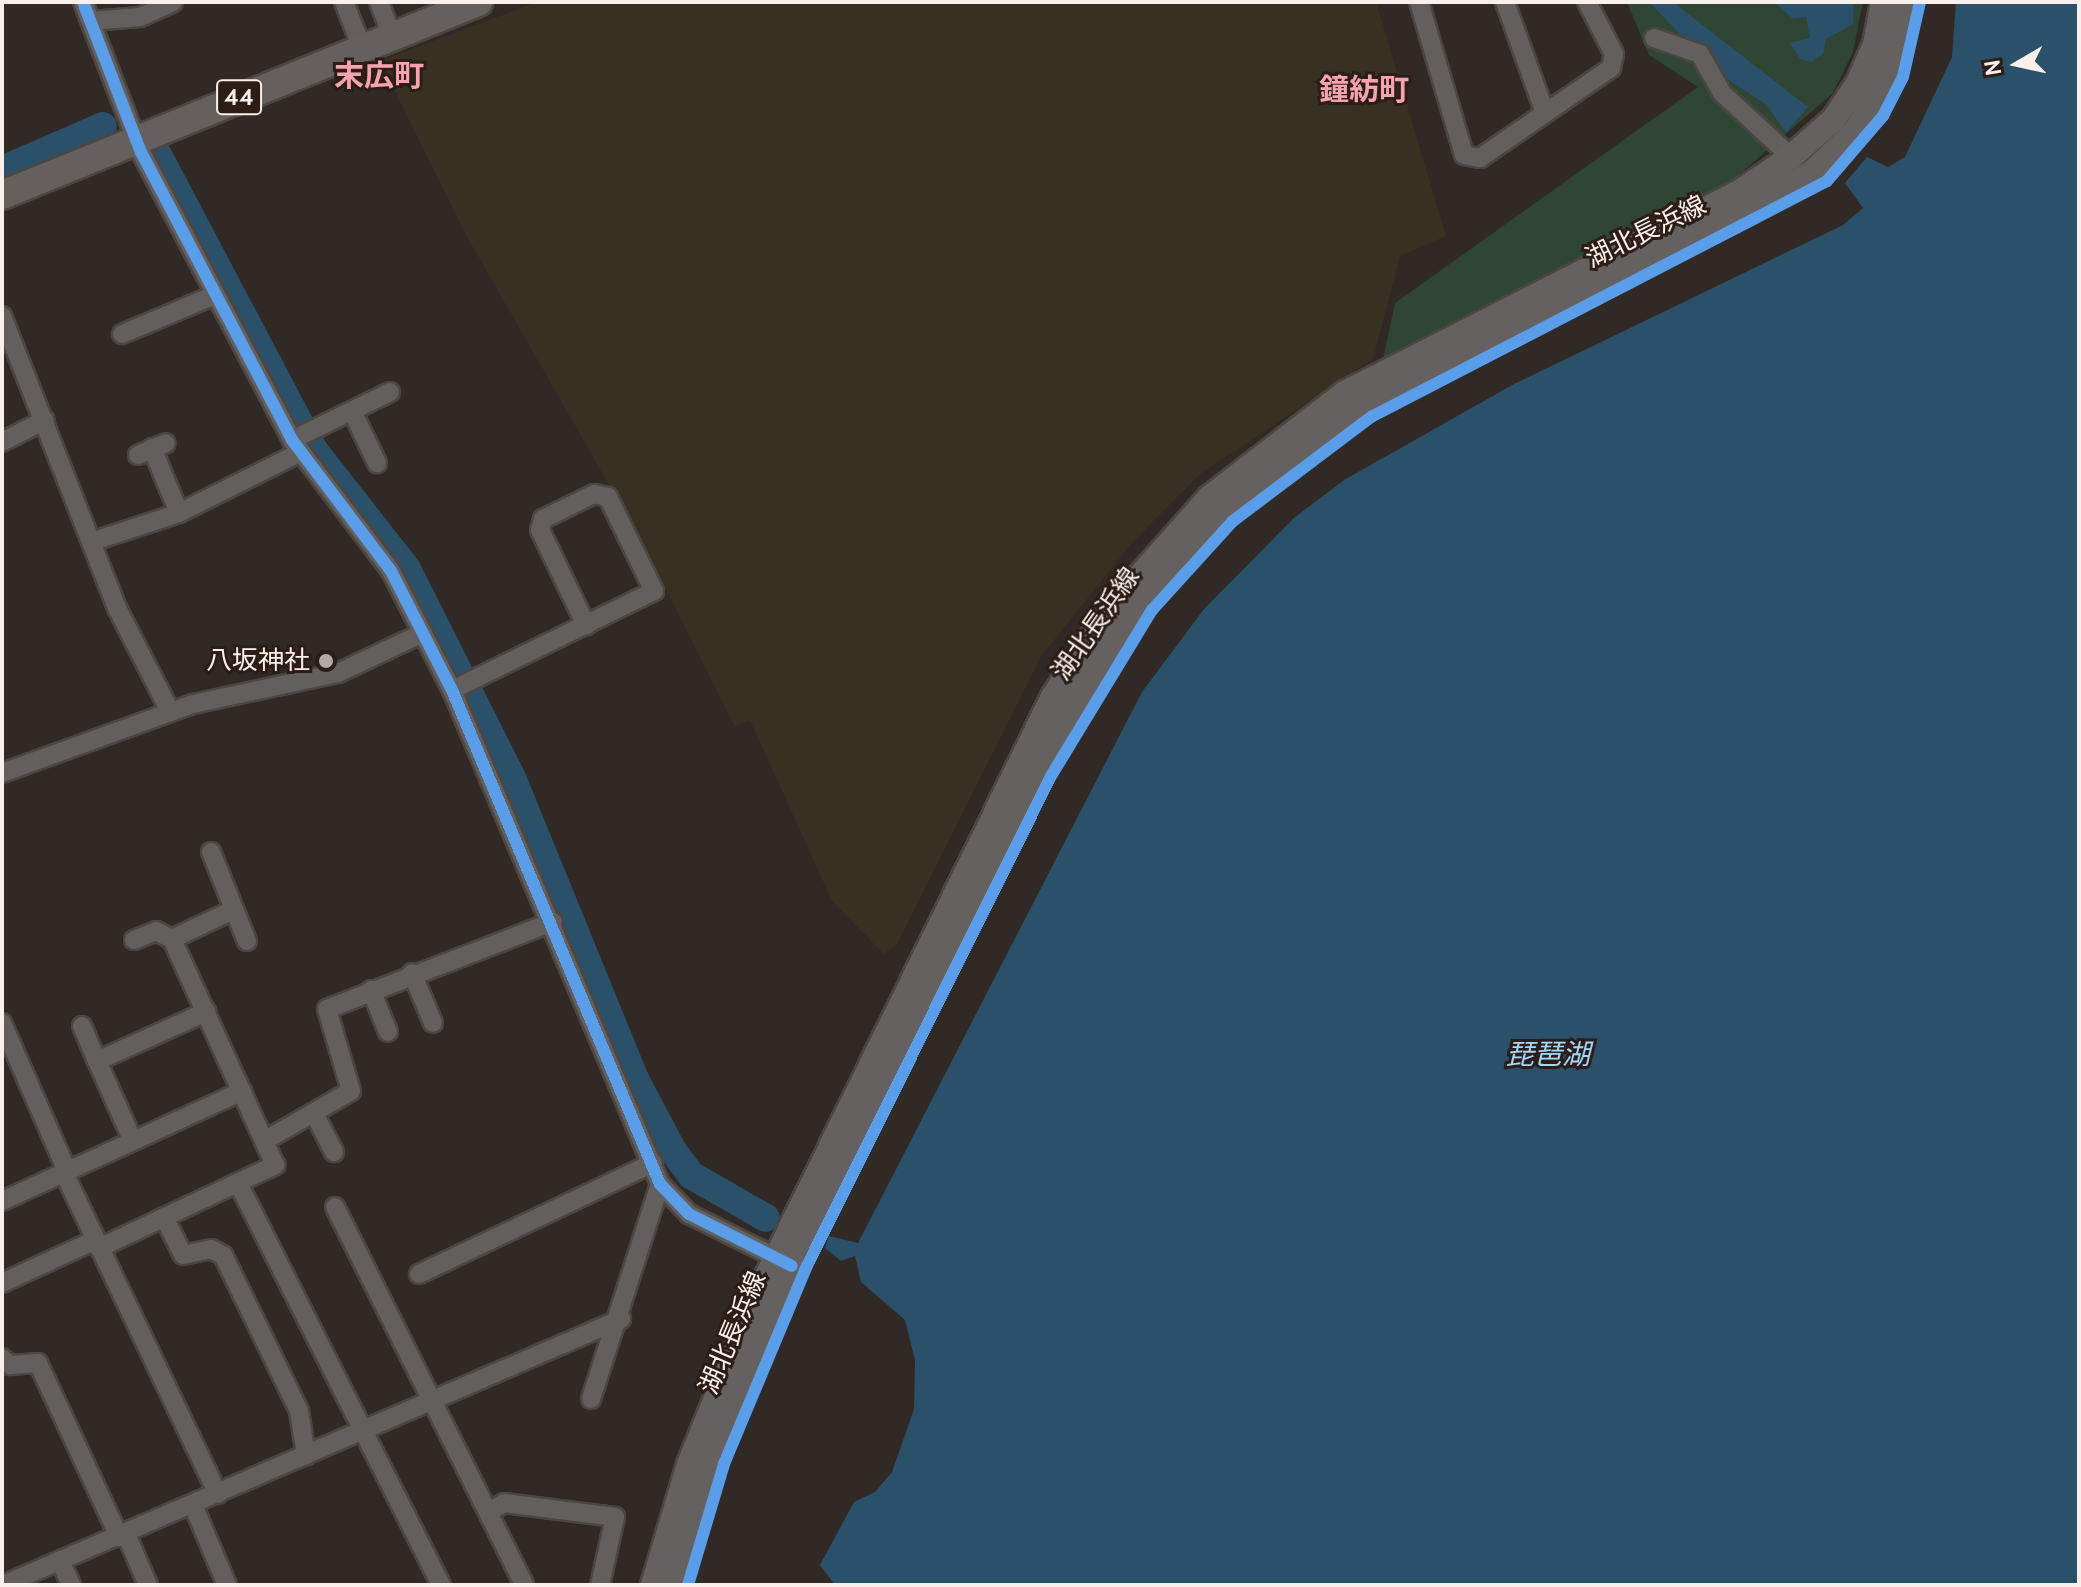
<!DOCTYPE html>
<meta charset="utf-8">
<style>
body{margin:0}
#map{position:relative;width:2081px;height:1587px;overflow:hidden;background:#312926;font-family:Cabin,"Noto Sans JP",sans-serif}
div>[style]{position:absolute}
.industrial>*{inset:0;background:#383122}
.green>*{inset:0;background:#2e4633}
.water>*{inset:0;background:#2a506a}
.river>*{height:28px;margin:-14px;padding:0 14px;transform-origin:14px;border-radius:14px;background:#2a506a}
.roads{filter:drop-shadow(2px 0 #4c4642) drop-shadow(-2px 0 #4c4642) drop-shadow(0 2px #4c4642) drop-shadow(0 -2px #4c4642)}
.minor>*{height:18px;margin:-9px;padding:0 9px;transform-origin:9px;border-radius:9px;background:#635f5f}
.secondary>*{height:24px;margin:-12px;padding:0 12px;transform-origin:12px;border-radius:12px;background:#666161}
.primary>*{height:28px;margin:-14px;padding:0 14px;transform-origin:14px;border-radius:14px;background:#65605e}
.cycleway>*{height:12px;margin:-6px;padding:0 6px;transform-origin:6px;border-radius:6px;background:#5a9eea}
.dots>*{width:22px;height:22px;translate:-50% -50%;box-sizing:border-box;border:4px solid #2c1e17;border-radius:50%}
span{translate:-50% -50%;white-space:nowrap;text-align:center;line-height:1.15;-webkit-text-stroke:6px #2c1e17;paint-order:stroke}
.shield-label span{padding:2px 6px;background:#2c1e17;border:2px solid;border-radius:6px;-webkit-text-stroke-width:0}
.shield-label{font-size:24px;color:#f9efeb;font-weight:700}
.street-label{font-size:26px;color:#f9efeb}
.poi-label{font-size:26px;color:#f9efeb}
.right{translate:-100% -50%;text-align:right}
.water-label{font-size:28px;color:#a1d7fe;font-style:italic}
.quarter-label{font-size:30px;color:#f7a3ae;font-weight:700}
.frame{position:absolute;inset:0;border:4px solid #f9efeb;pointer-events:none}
.north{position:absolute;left:1977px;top:24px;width:80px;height:80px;-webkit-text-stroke:6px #2c1e17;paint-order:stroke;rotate:261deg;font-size:22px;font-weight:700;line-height:32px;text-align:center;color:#f9efeb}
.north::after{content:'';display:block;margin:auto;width:28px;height:36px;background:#f9efeb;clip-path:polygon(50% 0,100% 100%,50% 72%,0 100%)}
</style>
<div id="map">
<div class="industrial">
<div style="clip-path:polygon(537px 2px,1376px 2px,1446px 236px,1400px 256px,1373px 359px,1200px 474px,1130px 545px,1042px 655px,897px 944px,884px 954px,832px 901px,750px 720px,735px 727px,647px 551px,465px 233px,380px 61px)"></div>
</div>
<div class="green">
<div style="clip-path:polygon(1627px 2px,1863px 2px,1853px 52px,1833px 93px,1727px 185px,1383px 359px,1395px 303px,1698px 87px,1649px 55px)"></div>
</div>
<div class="water">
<div style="clip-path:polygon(1649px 2px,1673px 2px,1808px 107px,1786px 133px,1767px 105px,1715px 71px)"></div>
<div style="clip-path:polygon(1774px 2px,1854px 2px,1853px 24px,1826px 39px,1823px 54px,1811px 62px,1800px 59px,1790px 43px,1810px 38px,1806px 17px,1793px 19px)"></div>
<div style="clip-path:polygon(1956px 2px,2079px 2px,2079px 1585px,835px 1585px,820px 1565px,854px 1502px,875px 1492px,892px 1472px,914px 1409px,915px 1360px,905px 1320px,861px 1282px,855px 1256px,841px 1261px,825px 1248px,829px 1236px,858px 1243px,1142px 692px,1204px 609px,1294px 518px,1344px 480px,1514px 384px,1843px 225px,1863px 208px,1845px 183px,1867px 157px,1888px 167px,1905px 157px,1952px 57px)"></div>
</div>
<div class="river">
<div style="left:156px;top:151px;width:337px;rotate:62.2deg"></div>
<div style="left:313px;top:449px;width:152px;rotate:51.9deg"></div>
<div style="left:407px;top:569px;width:236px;rotate:63.3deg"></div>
<div style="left:513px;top:780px;width:323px;rotate:67.8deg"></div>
<div style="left:635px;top:1079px;width:81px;rotate:62.2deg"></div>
<div style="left:673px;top:1151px;width:30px;rotate:53deg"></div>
<div style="left:691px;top:1175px;width:86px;rotate:29.8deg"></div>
<div style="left:2px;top:170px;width:110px;rotate:-23.5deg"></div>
</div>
<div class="roads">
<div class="minor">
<div style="left:83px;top:2px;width:161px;rotate:68.9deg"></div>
<div style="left:141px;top:152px;width:325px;rotate:62.3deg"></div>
<div style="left:292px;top:440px;width:164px;rotate:52.9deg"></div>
<div style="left:391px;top:571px;width:134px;rotate:62.9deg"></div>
<div style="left:452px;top:690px;width:536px;rotate:67.17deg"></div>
<div style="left:660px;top:1184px;width:42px;rotate:46deg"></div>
<div style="left:689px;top:1214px;width:107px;rotate:26.6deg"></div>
<div style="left:344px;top:2px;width:49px;rotate:68.6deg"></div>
<div style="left:379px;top:2px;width:36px;rotate:69deg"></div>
<div style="left:1419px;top:2px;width:159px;rotate:73.6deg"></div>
<div style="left:1464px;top:155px;width:16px;rotate:11deg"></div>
<div style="left:1480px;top:158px;width:159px;rotate:-34.5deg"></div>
<div style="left:1611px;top:68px;width:14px;rotate:-78deg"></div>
<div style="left:1614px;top:54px;width:59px;rotate:-117.4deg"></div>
<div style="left:1505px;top:2px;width:118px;rotate:70.2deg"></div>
<div style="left:91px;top:21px;width:49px;rotate:-4.7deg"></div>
<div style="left:140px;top:17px;width:36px;rotate:-24deg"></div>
<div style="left:1654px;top:38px;width:49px;rotate:19.2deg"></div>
<div style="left:1700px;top:54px;width:45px;rotate:60.6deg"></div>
<div style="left:1722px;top:93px;width:94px;rotate:42.8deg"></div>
<div style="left:2px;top:316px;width:316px;rotate:68.5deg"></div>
<div style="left:118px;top:610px;width:114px;rotate:62.8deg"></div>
<div style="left:122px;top:334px;width:101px;rotate:-22.8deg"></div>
<div style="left:352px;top:411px;width:58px;rotate:64.3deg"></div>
<div style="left:292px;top:440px;width:109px;rotate:-26.1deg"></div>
<div style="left:2px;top:442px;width:48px;rotate:-27.1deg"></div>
<div style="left:152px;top:448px;width:70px;rotate:67.4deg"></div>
<div style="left:138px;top:455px;width:30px;rotate:-23deg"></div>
<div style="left:94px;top:541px;width:89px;rotate:-18.2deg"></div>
<div style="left:179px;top:513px;width:134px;rotate:-26.6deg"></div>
<div style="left:452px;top:690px;width:225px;rotate:-26.1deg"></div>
<div style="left:654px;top:591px;width:105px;rotate:-116.1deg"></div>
<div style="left:608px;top:497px;width:14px;rotate:-168deg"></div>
<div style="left:594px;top:494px;width:57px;rotate:153.9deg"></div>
<div style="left:543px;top:519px;width:11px;rotate:105deg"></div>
<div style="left:540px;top:530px;width:106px;rotate:64.2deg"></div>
<div style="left:2px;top:773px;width:203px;rotate:-19.9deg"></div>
<div style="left:193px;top:704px;width:148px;rotate:-12.1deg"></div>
<div style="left:338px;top:673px;width:94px;rotate:-25.2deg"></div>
<div style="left:211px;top:852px;width:96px;rotate:68deg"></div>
<div style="left:134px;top:940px;width:24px;rotate:-22deg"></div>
<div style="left:156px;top:931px;width:18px;rotate:27deg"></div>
<div style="left:412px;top:973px;width:54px;rotate:67.2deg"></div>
<div style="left:371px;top:990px;width:45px;rotate:68deg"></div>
<div style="left:2px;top:1023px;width:162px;rotate:66.3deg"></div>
<div style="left:82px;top:1026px;width:38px;rotate:67deg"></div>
<div style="left:314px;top:1113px;width:44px;rotate:62.9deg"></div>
<div style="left:133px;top:1141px;width:88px;rotate:-114.2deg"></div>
<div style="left:97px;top:1061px;width:120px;rotate:-24.2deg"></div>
<div style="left:264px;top:1141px;width:100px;rotate:-29.9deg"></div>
<div style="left:351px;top:1091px;width:85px;rotate:-106.3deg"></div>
<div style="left:327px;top:1009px;width:242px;rotate:-21.1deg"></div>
<div style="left:64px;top:1173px;width:356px;rotate:64.4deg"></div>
<div style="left:238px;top:1183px;width:450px;rotate:63.2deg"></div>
<div style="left:2px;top:1201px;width:264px;rotate:-24.6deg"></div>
<div style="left:335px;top:1207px;width:423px;rotate:63.4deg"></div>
<div style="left:164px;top:1217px;width:42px;rotate:63.4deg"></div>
<div style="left:183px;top:1255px;width:29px;rotate:-12deg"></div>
<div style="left:211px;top:1249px;width:13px;rotate:27deg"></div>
<div style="left:223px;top:1255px;width:174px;rotate:64deg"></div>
<div style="left:299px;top:1411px;width:45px;rotate:81deg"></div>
<div style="left:99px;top:1248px;width:195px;rotate:-25.2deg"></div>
<div style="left:275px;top:1165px;width:248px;rotate:-114.5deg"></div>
<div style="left:172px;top:939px;width:68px;rotate:-25.4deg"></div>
<div style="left:419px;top:1274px;width:259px;rotate:-25.4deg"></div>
<div style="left:2px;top:1283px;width:102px;rotate:-24.8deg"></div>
<div style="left:2px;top:1358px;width:11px;rotate:41deg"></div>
<div style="left:10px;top:1365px;width:28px;rotate:-4deg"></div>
<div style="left:38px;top:1363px;width:192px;rotate:65deg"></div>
<div style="left:591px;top:1399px;width:226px;rotate:-72.2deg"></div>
<div style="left:193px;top:1505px;width:87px;rotate:67deg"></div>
<div style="left:488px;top:1512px;width:18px;rotate:-29deg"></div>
<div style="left:504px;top:1503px;width:112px;rotate:7.2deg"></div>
<div style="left:615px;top:1517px;width:70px;rotate:102.4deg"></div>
<div style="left:126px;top:1534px;width:56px;rotate:66.7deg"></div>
<div style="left:60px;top:1561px;width:26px;rotate:65deg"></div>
<div style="left:3px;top:1585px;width:673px;rotate:-23.29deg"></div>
</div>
<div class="secondary">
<div style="left:653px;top:1585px;width:126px;rotate:-73.4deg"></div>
<div style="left:689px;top:1464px;width:192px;rotate:-67.7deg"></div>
<div style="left:762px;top:1286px;width:657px;rotate:-63.71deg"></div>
<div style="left:1053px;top:697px;width:98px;rotate:-57.4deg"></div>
<div style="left:1106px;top:614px;width:155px;rotate:-48.4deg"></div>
<div style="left:1209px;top:498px;width:172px;rotate:-37.7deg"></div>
<div style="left:1345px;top:393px;width:445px;rotate:-27deg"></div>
<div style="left:1741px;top:191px;width:60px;rotate:-34.2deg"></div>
<div style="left:1791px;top:157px;width:57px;rotate:-41.5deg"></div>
<div style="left:1834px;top:119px;width:43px;rotate:-56.3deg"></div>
<div style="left:1858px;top:83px;width:43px;rotate:-66.4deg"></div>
<div style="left:1875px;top:44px;width:43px;rotate:-79.2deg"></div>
<div style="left:674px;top:1585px;width:183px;rotate:-72.2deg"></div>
<div style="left:730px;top:1411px;width:158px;rotate:-66.8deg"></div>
<div style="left:792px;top:1266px;width:616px;rotate:-63.39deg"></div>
<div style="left:1068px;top:715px;width:97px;rotate:-58.4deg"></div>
<div style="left:1119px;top:632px;width:160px;rotate:-49.3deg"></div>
<div style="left:1223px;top:511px;width:166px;rotate:-37.1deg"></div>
<div style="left:1355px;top:411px;width:444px;rotate:-26.8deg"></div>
<div style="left:1751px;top:211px;width:75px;rotate:-32.4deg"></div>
<div style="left:1814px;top:171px;width:57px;rotate:-43.6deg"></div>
<div style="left:1855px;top:132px;width:47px;rotate:-59deg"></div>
<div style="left:1879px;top:92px;width:45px;rotate:-66.3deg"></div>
<div style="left:1897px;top:51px;width:50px;rotate:-79.6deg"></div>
</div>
<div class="primary">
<div style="left:2px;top:195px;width:514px;rotate:-22.07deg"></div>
</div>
</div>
<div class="cycleway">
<div style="left:83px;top:2px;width:161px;rotate:68.9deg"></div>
<div style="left:141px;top:152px;width:325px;rotate:62.3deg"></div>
<div style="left:292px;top:440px;width:164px;rotate:52.9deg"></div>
<div style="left:391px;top:571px;width:134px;rotate:62.9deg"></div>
<div style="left:452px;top:690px;width:536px;rotate:67.17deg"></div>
<div style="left:660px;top:1184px;width:42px;rotate:46deg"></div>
<div style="left:689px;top:1214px;width:115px;rotate:26.8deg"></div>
<div style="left:688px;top:1585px;width:126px;rotate:-73.4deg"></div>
<div style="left:724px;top:1464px;width:215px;rotate:-67.3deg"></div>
<div style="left:807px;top:1266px;width:547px;rotate:-63.53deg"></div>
<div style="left:1051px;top:776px;width:194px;rotate:-58.7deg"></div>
<div style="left:1152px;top:610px;width:120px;rotate:-47.7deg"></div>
<div style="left:1233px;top:521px;width:173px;rotate:-37deg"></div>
<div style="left:1371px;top:417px;width:513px;rotate:-27.36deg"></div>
<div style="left:1827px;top:181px;width:86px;rotate:-49.3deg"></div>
<div style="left:1883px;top:116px;width:44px;rotate:-62.9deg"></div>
<div style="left:1903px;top:77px;width:77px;rotate:-77.2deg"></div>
</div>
<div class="dots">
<div style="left:326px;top:661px;background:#b3aaa6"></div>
</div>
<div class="shield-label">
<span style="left:239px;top:97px">44</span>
</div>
<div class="street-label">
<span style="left:1646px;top:232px;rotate:-26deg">湖北長浜線</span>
<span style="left:1096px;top:624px;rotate:-55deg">湖北長浜線</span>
<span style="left:733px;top:1333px;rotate:-67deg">湖北長浜線</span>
</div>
<div class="poi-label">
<span class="right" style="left:310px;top:661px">八坂神社</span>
</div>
<div class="water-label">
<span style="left:1548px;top:1054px">琵琶湖</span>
</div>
<div class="quarter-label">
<span style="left:379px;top:76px">末広町</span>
<span style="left:1364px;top:90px">鐘紡町</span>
</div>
<div class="frame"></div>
<div class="north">N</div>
</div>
